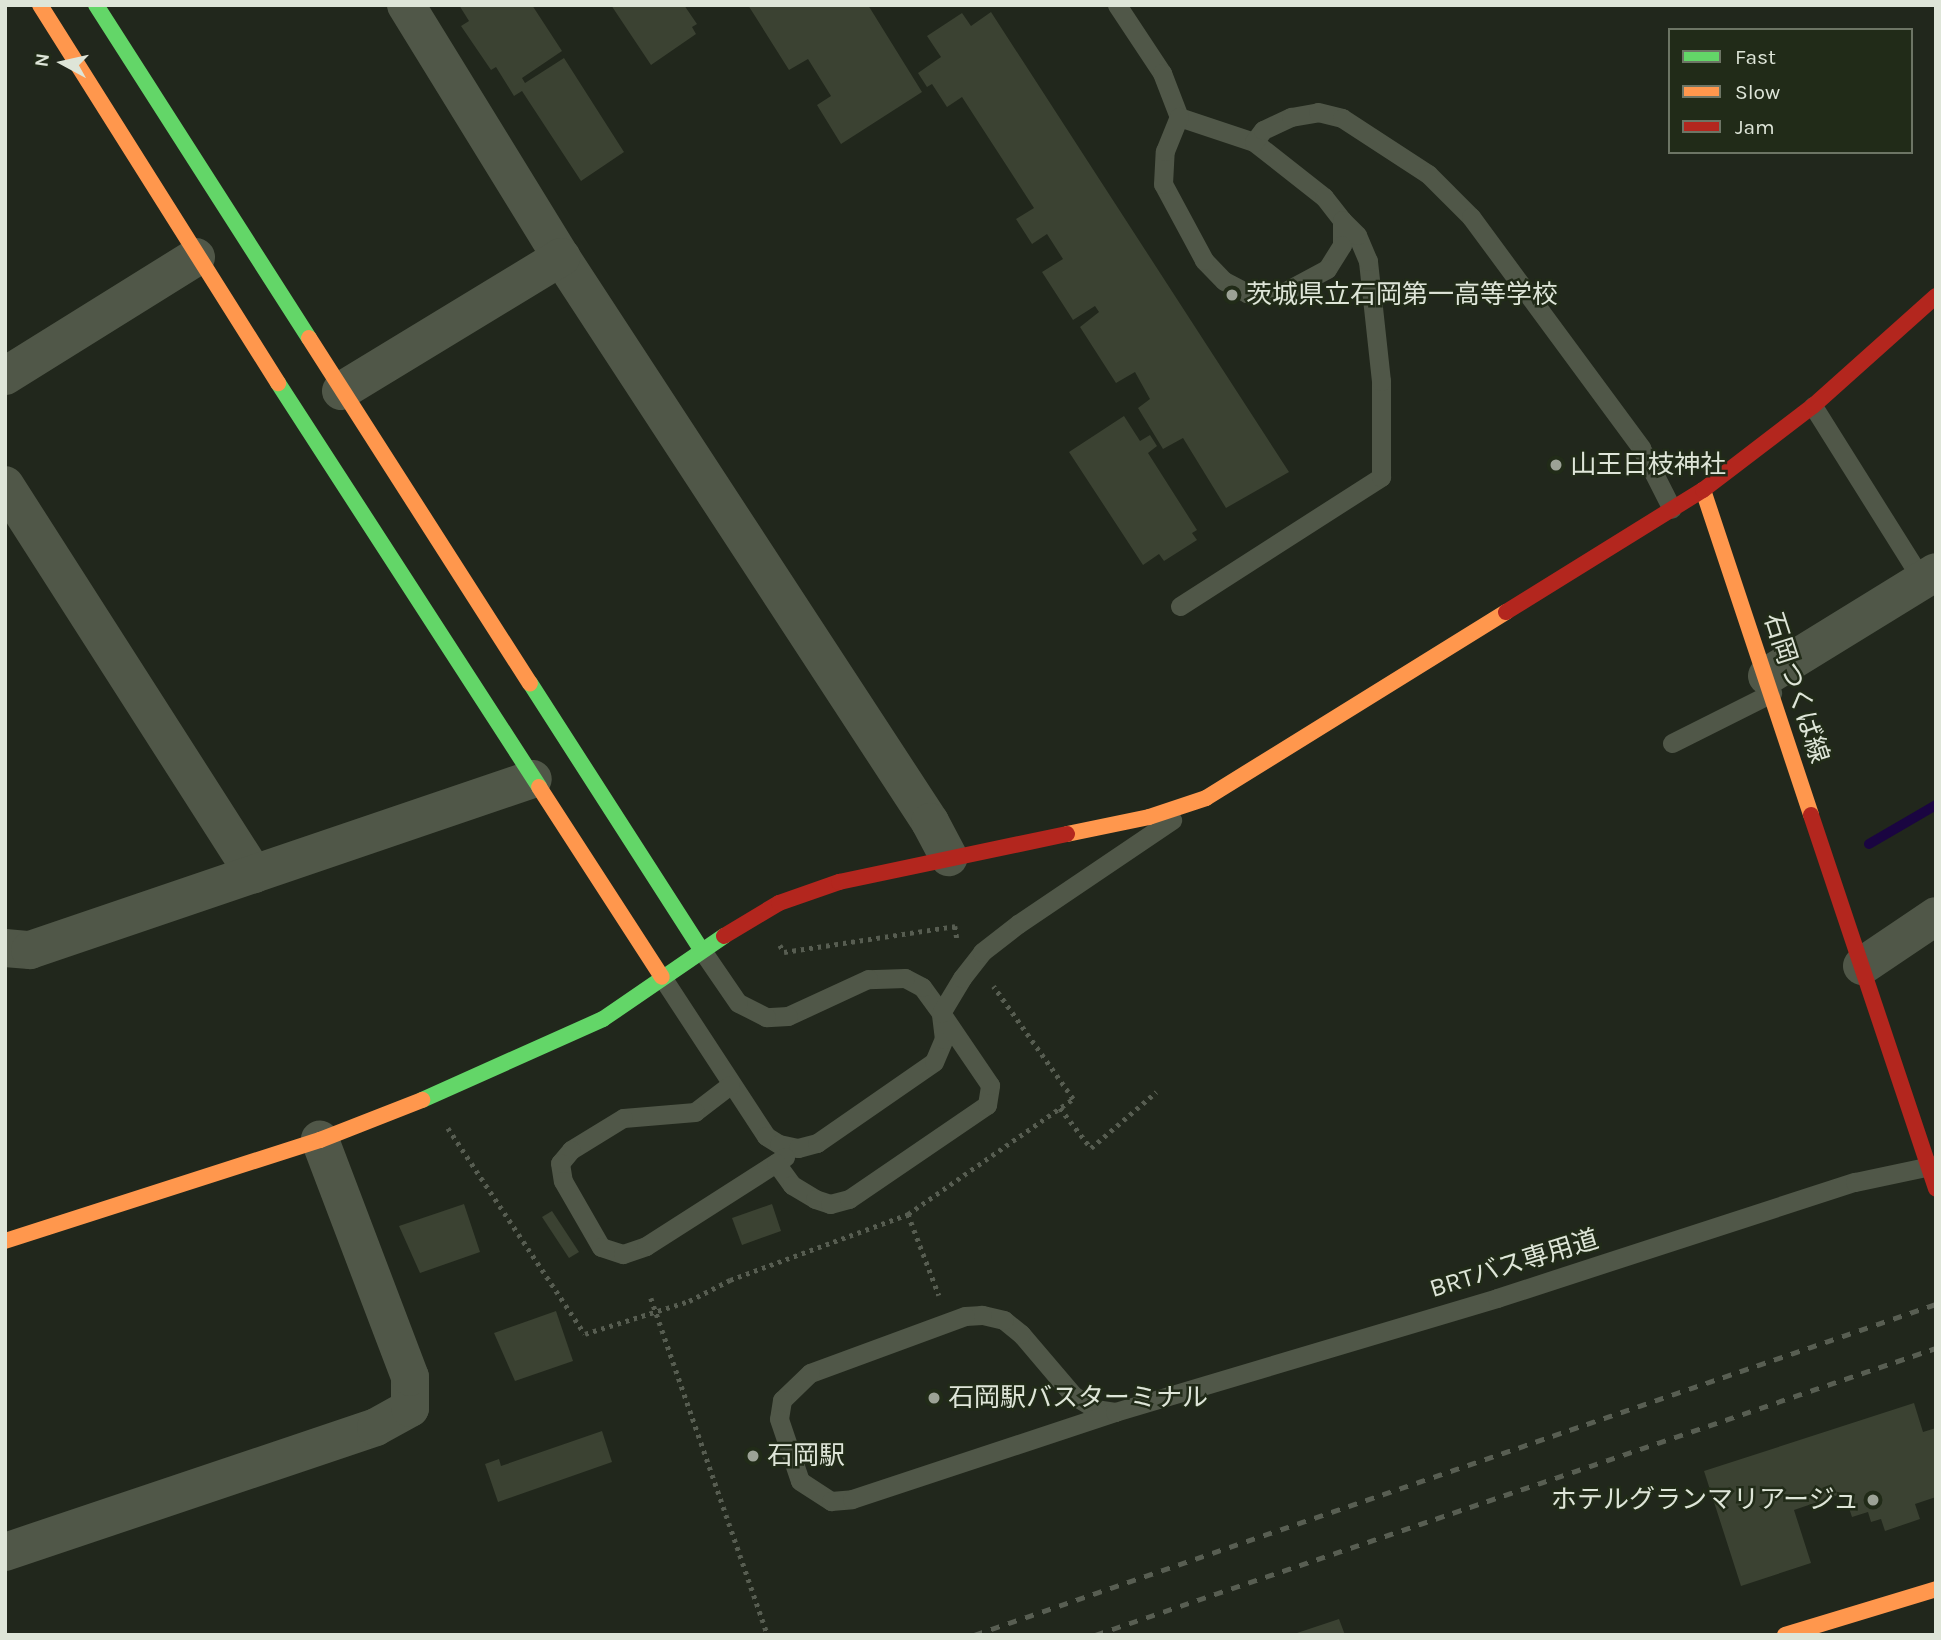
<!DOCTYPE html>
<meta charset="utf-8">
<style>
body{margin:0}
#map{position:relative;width:1941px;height:1640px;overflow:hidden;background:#21271c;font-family:Karla,"Noto Sans JP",sans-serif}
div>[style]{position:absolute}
.stream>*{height:10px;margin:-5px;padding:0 5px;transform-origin:5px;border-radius:5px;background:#1a0541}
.building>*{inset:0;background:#3b4232}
.path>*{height:4.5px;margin-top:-2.25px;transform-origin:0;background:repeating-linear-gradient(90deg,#575d51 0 3.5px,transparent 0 8.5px)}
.lane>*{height:19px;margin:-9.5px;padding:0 9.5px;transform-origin:9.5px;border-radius:9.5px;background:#505748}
.street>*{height:38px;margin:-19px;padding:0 19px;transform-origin:19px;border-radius:19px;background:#505748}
.fast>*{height:16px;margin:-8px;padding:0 8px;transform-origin:8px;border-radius:8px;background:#63d668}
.slow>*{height:16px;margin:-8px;padding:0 8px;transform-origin:8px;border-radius:8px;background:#ff974d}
.jam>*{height:16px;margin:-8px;padding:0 8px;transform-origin:8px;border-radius:8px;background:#b3261e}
.rail>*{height:5px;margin-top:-2.5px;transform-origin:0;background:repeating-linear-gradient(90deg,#585e52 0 9px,transparent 0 18px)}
.dots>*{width:19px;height:19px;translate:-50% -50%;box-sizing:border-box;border:4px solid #212b18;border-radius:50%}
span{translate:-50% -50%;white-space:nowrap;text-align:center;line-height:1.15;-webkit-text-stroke:5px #212b18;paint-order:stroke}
.poi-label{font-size:26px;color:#dee5d8}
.left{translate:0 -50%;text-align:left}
.right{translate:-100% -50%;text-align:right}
.street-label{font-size:26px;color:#dee5d8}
.frame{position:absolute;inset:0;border:7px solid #dee5d8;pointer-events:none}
.legend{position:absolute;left:1668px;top:28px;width:245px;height:126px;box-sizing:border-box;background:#212b18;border:2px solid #6d7565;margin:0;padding:9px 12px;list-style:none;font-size:21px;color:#dee5d8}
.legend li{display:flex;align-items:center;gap:14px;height:35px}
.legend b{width:35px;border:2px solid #6d7565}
.north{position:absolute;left:28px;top:28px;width:70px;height:70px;-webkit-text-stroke:5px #212b18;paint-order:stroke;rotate:278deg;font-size:19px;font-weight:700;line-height:28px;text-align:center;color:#dee5d8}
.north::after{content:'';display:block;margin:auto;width:24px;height:32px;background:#dee5d8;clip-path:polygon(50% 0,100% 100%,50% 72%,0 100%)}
</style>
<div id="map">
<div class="stream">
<div style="left:1869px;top:844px;width:78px;rotate:-30.2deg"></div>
</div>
<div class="building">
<div style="clip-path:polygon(459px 5px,532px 5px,562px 51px,522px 78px,525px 83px,564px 58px,624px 152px,581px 181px,522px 91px,514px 96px,496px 67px,491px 70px,461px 26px,469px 21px)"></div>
<div style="clip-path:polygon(611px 5px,684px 5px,697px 24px,692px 27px,696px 34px,651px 65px)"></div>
<div style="clip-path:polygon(748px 5px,868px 5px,922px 92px,841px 144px,817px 105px,831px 96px,808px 59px,789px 70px)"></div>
<div style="clip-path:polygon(991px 12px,1289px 472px,1226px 508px,1183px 438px,1163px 449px,1138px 408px,1150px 399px,1135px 372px,1116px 383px,1080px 327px,1099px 312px,1095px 306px,1073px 320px,1042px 272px,1063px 259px,1047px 234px,1032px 244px,1016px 219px,1034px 208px,962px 97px,947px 107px,932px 84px,927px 87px,918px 73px,941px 57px,927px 36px,962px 13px,971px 26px)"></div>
<div style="clip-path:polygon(1124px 416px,1140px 441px,1150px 435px,1157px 446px,1148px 453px,1197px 530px,1192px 533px,1197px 540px,1164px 561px,1159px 554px,1143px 565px,1069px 452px)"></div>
<div style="clip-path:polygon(464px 1204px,480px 1252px,420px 1273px,399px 1226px)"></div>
<div style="clip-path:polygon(772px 1204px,781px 1231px,742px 1245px,732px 1218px)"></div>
<div style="clip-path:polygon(552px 1211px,579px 1252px,569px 1258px,542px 1217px)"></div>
<div style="clip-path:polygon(556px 1311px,573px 1361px,515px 1381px,494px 1333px)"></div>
<div style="clip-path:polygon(1914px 1403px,1923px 1432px,1936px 1428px,1936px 1497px,1915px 1504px,1920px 1519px,1885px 1531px,1881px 1519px,1871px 1522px,1868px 1512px,1852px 1517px,1844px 1493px,1794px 1510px,1811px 1563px,1741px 1586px,1704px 1471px)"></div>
<div style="clip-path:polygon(602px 1431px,612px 1462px,498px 1502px,485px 1464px,499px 1459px,501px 1466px)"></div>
<div style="clip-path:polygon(1339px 1619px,1345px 1635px,1294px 1635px,1294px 1634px)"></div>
</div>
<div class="path">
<div style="left:780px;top:945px;width:8px;rotate:60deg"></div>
<div style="left:784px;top:952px;width:173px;rotate:-8.6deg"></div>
<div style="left:955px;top:926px;width:12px;rotate:81deg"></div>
<div style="left:1060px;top:1108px;width:51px;rotate:52.2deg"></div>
<div style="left:1091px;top:1148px;width:86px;rotate:-40.7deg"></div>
<div style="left:448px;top:1128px;width:247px;rotate:56.4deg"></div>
<div style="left:585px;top:1334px;width:109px;rotate:-17.6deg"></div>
<div style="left:689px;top:1301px;width:46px;rotate:-27.1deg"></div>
<div style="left:730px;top:1280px;width:190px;rotate:-20.3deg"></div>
<div style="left:908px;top:1214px;width:201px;rotate:-34.9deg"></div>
<div style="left:1073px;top:1099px;width:138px;rotate:-125.3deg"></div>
<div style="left:908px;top:1214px;width:87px;rotate:69.1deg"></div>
<div style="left:651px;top:1298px;width:357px;rotate:70.9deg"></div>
</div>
<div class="lane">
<div style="left:1117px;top:5px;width:82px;rotate:56.5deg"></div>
<div style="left:1162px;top:73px;width:47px;rotate:68.9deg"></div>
<div style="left:1179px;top:117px;width:79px;rotate:18.4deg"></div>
<div style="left:1254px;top:142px;width:89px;rotate:38.2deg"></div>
<div style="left:1324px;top:197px;width:29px;rotate:52deg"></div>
<div style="left:1342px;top:220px;width:25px;rotate:90deg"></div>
<div style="left:1342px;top:245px;width:28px;rotate:122deg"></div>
<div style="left:1327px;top:269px;width:49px;rotate:151.9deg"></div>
<div style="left:1284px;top:292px;width:37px;rotate:178deg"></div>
<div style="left:1247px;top:293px;width:26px;rotate:-152deg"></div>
<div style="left:1224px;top:281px;width:29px;rotate:-134deg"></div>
<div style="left:1204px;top:260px;width:86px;rotate:-118.3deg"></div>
<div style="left:1163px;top:184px;width:33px;rotate:-87deg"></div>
<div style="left:1165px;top:151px;width:37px;rotate:-68deg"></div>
<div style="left:1254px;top:142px;width:15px;rotate:-53deg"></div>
<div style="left:1263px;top:130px;width:31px;rotate:-25deg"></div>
<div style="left:1291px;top:117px;width:27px;rotate:-10deg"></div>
<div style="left:1318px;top:112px;width:25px;rotate:14deg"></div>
<div style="left:1342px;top:118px;width:103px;rotate:33.1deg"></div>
<div style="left:1428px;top:174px;width:61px;rotate:45deg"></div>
<div style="left:1471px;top:217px;width:287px;rotate:53.6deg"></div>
<div style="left:1641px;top:448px;width:68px;rotate:63.1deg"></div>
<div style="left:1813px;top:406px;width:205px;rotate:57.9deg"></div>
<div style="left:1180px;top:606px;width:239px;rotate:-32.7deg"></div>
<div style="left:1381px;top:477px;width:96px;rotate:-90deg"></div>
<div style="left:1381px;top:381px;width:121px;rotate:-96.2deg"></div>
<div style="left:1368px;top:261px;width:28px;rotate:-113deg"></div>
<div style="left:1357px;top:235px;width:21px;rotate:-135deg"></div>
<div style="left:1672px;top:743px;width:112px;rotate:-26.6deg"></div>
<div style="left:662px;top:977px;width:190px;rotate:56.8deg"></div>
<div style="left:766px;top:1136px;width:15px;rotate:32deg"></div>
<div style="left:779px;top:1144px;width:19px;rotate:12deg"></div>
<div style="left:798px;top:1148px;width:20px;rotate:-15deg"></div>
<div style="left:817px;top:1143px;width:142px;rotate:-34.7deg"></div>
<div style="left:934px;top:1062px;width:25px;rotate:-67deg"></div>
<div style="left:944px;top:1039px;width:26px;rotate:-97deg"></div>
<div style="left:941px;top:1013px;width:32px;rotate:-126deg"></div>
<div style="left:922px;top:987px;width:19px;rotate:-152deg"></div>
<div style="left:905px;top:978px;width:37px;rotate:178deg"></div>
<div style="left:868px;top:979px;width:88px;rotate:155.2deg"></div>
<div style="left:788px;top:1016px;width:22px;rotate:177deg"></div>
<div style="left:766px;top:1017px;width:31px;rotate:-153deg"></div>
<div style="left:738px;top:1003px;width:65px;rotate:-124.4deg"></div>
<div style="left:730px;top:1085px;width:44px;rotate:142.4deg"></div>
<div style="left:695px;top:1112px;width:72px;rotate:175.2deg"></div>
<div style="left:623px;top:1118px;width:61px;rotate:148.4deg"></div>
<div style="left:571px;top:1150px;width:17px;rotate:130deg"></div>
<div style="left:560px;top:1163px;width:18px;rotate:81deg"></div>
<div style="left:563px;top:1181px;width:76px;rotate:60.1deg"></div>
<div style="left:601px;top:1247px;width:23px;rotate:18deg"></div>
<div style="left:623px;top:1254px;width:24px;rotate:-19deg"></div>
<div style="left:646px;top:1246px;width:165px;rotate:-32.6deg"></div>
<div style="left:776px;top:1163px;width:27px;rotate:54deg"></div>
<div style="left:792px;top:1185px;width:27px;rotate:31deg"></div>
<div style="left:815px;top:1199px;width:16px;rotate:18deg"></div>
<div style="left:830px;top:1204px;width:20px;rotate:-15deg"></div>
<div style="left:849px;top:1199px;width:167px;rotate:-34.3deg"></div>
<div style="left:987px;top:1105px;width:20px;rotate:-81deg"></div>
<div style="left:990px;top:1085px;width:87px;rotate:-124.2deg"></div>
<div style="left:941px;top:1013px;width:41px;rotate:-59deg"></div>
<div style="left:962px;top:978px;width:33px;rotate:-52deg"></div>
<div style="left:982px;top:952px;width:46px;rotate:-37.9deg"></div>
<div style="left:1018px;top:924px;width:186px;rotate:-34deg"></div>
<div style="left:1115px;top:1412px;width:19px;rotate:-171deg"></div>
<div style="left:1096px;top:1409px;width:27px;rotate:-149deg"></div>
<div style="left:1073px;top:1395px;width:80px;rotate:-130.4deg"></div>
<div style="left:1021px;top:1334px;width:22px;rotate:-141deg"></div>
<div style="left:1004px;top:1320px;width:23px;rotate:-167deg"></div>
<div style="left:982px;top:1315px;width:17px;rotate:177deg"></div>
<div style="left:965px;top:1316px;width:165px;rotate:159.8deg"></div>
<div style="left:810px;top:1373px;width:39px;rotate:136deg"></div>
<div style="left:782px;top:1400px;width:19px;rotate:99deg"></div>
<div style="left:779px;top:1419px;width:65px;rotate:71.3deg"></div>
<div style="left:800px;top:1481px;width:37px;rotate:33deg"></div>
<div style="left:831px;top:1501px;width:21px;rotate:-5deg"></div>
<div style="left:852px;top:1499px;width:277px;rotate:-18.3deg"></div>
<div style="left:1115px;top:1412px;width:399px;rotate:-16.6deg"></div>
<div style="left:1497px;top:1298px;width:376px;rotate:-18deg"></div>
<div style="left:1855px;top:1182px;width:82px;rotate:-12deg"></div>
</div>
<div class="street">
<div style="left:406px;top:5px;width:296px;rotate:58.4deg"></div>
<div style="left:561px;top:257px;width:675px;rotate:56.85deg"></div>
<div style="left:930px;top:822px;width:40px;rotate:62deg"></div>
<div style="left:5px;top:376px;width:225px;rotate:-31.9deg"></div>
<div style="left:341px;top:391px;width:258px;rotate:-31.3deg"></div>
<div style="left:5px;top:485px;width:462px;rotate:57.4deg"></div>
<div style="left:1767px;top:676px;width:198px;rotate:-31.6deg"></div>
<div style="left:5px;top:948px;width:25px;rotate:5deg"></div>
<div style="left:30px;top:950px;width:531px;rotate:-18.78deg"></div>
<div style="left:1862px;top:966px;width:89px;rotate:-34deg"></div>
<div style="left:5px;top:1552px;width:391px;rotate:-18.6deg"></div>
<div style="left:376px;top:1427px;width:39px;rotate:-29deg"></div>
<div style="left:410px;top:1408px;width:31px;rotate:-90deg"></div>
<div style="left:410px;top:1377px;width:254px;rotate:-110.8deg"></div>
</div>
<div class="fast">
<div style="left:96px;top:5px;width:395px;rotate:57.4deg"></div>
<div style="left:278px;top:383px;width:481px;rotate:57.1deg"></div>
<div style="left:530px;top:683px;width:316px;rotate:57.3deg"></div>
<div style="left:422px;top:1100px;width:198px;rotate:-24.1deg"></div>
<div style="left:603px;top:1019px;width:147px;rotate:-34.4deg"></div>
</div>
<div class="slow">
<div style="left:40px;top:5px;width:447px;rotate:57.8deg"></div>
<div style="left:309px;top:338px;width:410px;rotate:57.4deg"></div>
<div style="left:1703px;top:490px;width:342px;rotate:71.6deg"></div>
<div style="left:539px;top:787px;width:226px;rotate:57.1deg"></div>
<div style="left:1067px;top:834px;width:84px;rotate:-11.7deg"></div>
<div style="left:1149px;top:817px;width:60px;rotate:-18.4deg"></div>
<div style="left:1206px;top:798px;width:353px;rotate:-31.8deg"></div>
<div style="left:5px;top:1241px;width:331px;rotate:-17.8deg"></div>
<div style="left:320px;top:1140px;width:110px;rotate:-21.4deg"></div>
<div style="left:1785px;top:1635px;width:158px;rotate:-16.9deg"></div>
</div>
<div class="jam">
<div style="left:1506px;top:612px;width:232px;rotate:-31.8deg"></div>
<div style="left:1703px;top:490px;width:138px;rotate:-37.4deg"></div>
<div style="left:1813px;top:406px;width:165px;rotate:-41.8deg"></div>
<div style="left:1811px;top:815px;width:394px;rotate:71.5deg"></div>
<div style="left:724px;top:936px;width:64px;rotate:-31deg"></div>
<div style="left:779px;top:903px;width:64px;rotate:-19.3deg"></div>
<div style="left:839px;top:882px;width:233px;rotate:-11.9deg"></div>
</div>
<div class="rail">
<div style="left:974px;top:1635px;width:1017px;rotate:-18.99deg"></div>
<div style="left:1095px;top:1635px;width:889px;rotate:-18.84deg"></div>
</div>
<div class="dots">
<div style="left:1232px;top:295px;background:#9ca296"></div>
<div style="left:1556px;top:465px;background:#9ca296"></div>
<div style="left:934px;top:1398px;background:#9ca296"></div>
<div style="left:753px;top:1456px;background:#9ca296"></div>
<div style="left:1873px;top:1500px;background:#9ca296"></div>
</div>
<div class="poi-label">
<span class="left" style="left:1246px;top:295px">茨城県立石岡第一高等学校</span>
<span class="left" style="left:1570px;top:465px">山王日枝神社</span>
<span class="left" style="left:948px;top:1398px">石岡駅バスターミナル</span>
<span class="left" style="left:767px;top:1456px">石岡駅</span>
<span class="right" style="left:1859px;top:1500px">ホテルグランマリアージュ</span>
</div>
<div class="street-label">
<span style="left:1796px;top:688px;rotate:72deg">石岡つくば線</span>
<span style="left:1514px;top:1264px;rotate:-17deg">BRTバス専用道</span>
</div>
<div class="frame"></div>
<ul class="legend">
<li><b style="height:9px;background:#63d668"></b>Fast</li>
<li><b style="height:9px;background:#ff974d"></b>Slow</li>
<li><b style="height:9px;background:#b3261e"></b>Jam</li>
</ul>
<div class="north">N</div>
</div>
